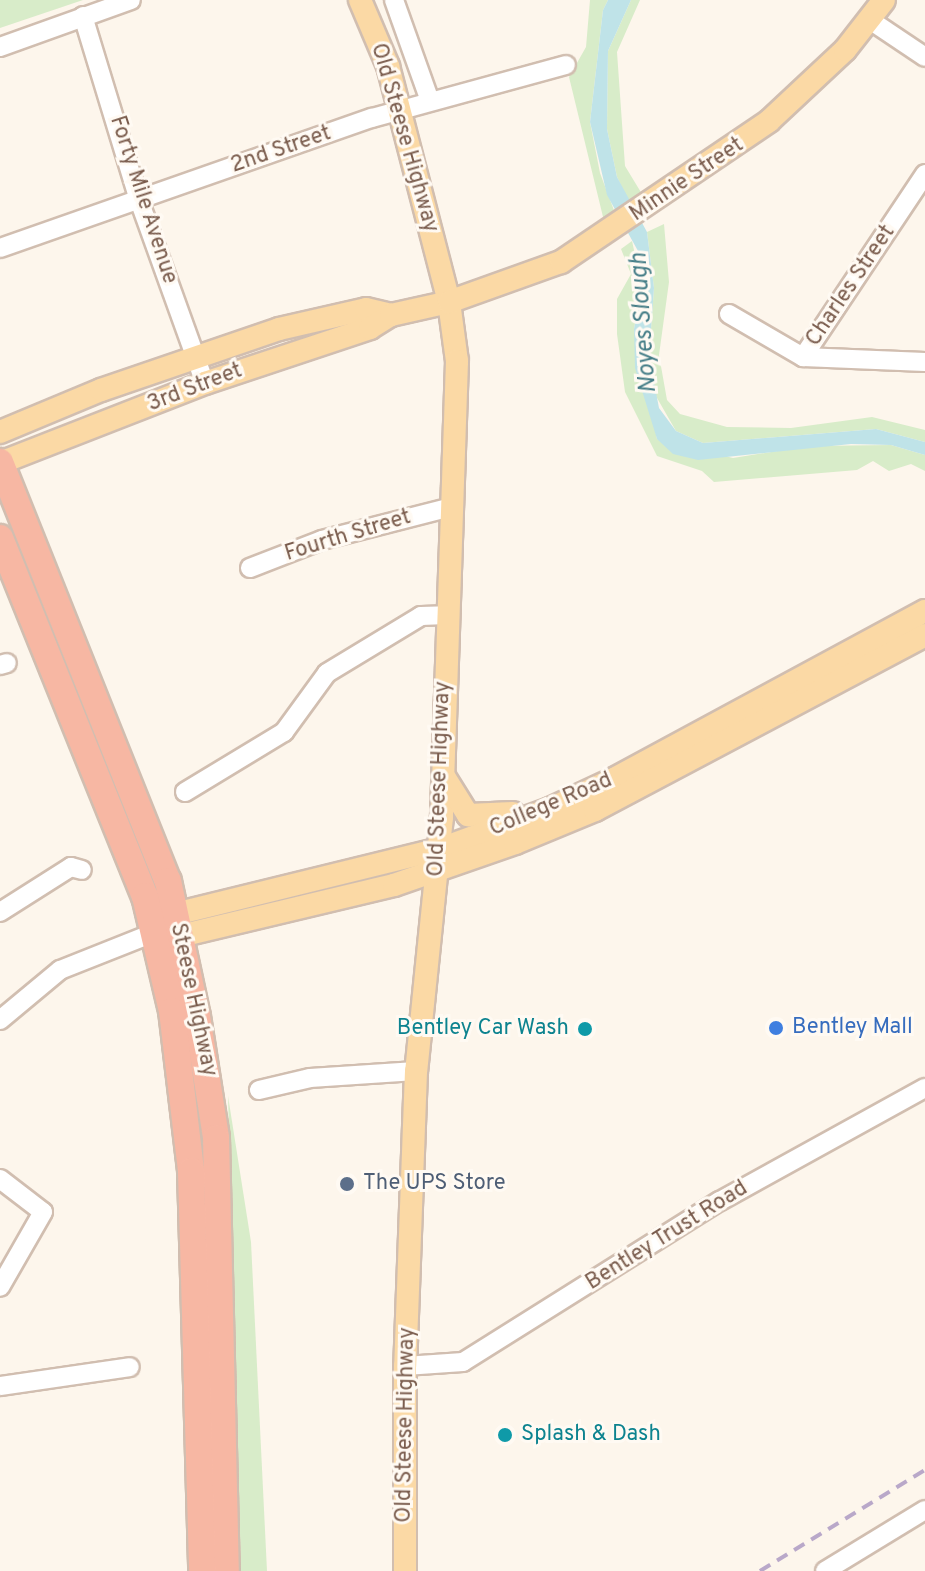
<!DOCTYPE html>
<style>
body{margin:0}
#map{position:relative;width:925px;height:1571px;overflow:hidden;background:#fdf6ec;font-family:Overpass,sans-serif}
div>[style]{position:absolute}
.green>*{inset:0;background:#d8ecc9}
.water>*{inset:0;background:#bfe3e8}
.roads{filter:drop-shadow(2px 0 #d1beb0) drop-shadow(-2px 0 #d1beb0) drop-shadow(0 2px #d1beb0) drop-shadow(0 -2px #d1beb0)}
.minor>*{height:18px;margin:-9px;padding:0 9px;transform-origin:9px;border-radius:9px;background:#fff}
.major>*{height:22px;margin:-11px;padding:0 11px;transform-origin:11px;border-radius:11px;background:#fbd9a5}
.highway>*{height:26px;margin:-13px;padding:0 13px;transform-origin:13px;border-radius:13px;background:#f7b7a3}
.rail>*{height:4px;margin-top:-2px;transform-origin:0;background:repeating-linear-gradient(90deg,#b9a8c9 0 12px,transparent 0 20px)}
.dots>*{width:22px;height:22px;translate:-50% -50%;box-sizing:border-box;border:4px solid #fffaf3;border-radius:50%}
span{translate:-50% -50%;white-space:nowrap;text-align:center;line-height:1.15;-webkit-text-stroke:6px #fffaf3;paint-order:stroke}
.street-label{font-size:22px;color:#7a5c4d}
.shop-label{font-size:22px;color:#366cbe}
.left{translate:0 -50%;text-align:left}
.culture-label{font-size:22px;color:#0d838f}
.right{translate:-100% -50%;text-align:right}
.service-label{font-size:22px;color:#4e5e75}
.water-label{font-size:24px;color:#437c86;font-style:italic}
</style>
<div id="map">
<div class="green">
<div style="clip-path:polygon(0 0,83px 0,0 28px)"></div>
<div style="clip-path:polygon(590px 0,608px 0,603px 10px,590px 122px,600px 173px,615px 213px,604px 221px,569px 77px,586px 47px)"></div>
<div style="clip-path:polygon(631px 0,640px 0,617px 52px,625px 166px,642px 194px,629px 202px,617px 177px,607px 129px,608px 51px)"></div>
<div style="clip-path:polygon(664px 224px,669px 282px,659px 355px,667px 400px,680px 414px,727px 427px,791px 428px,872px 417px,925px 430px,925px 442px,876px 429px,703px 443px,676px 431px,653px 391px,649px 356px,654px 288px,647px 232px)"></div>
<div style="clip-path:polygon(632px 241px,642px 286px,634px 329px,657px 439px,733px 458px,809px 446px,891px 445px,925px 455px,925px 471px,911px 464px,889px 471px,873px 461px,857px 470px,714px 482px,702px 471px,657px 456px,625px 392px,617px 334px,617px 299px,631px 274px,621px 249px)"></div>
<div style="clip-path:polygon(228px 1096px,251px 1242px,267px 1571px,241px 1571px)"></div>
</div>
<div class="water">
<div style="clip-path:polygon(608px 0,631px 0,608px 51px,607px 129px,617px 177px,647px 232px,654px 288px,649px 356px,659px 408px,676px 431px,703px 443px,876px 429px,925px 442px,925px 455px,891px 445px,851px 444px,698px 460px,673px 454px,657px 439px,635px 368px,634px 329px,642px 286px,638px 251px,607px 195px,590px 122px,603px 10px)"></div>
</div>
<div class="roads">
<div class="minor">
<div style="left:394px;top:0;width:107px;rotate:70.4deg"></div>
<div style="left:83px;top:16px;width:192px;rotate:73.1deg"></div>
<div style="left:139px;top:200px;width:195px;rotate:70.2deg"></div>
<div style="left:870px;top:20px;width:66px;rotate:33.9deg"></div>
<div style="left:0;top:47px;width:139px;rotate:-19.7deg"></div>
<div style="left:0;top:248px;width:394px;rotate:-19.3deg"></div>
<div style="left:372px;top:118px;width:201px;rotate:-15.3deg"></div>
<div style="left:729px;top:314px;width:86px;rotate:30.2deg"></div>
<div style="left:803px;top:357px;width:122px;rotate:2.3deg"></div>
<div style="left:803px;top:357px;width:220px;rotate:-56.3deg"></div>
<div style="left:250px;top:568px;width:77px;rotate:-21.3deg"></div>
<div style="left:322px;top:540px;width:130px;rotate:-14.3deg"></div>
<div style="left:0;top:665px;width:7px;rotate:-16deg"></div>
<div style="left:185px;top:792px;width:116px;rotate:-31.2deg"></div>
<div style="left:284px;top:732px;width:73px;rotate:-53.9deg"></div>
<div style="left:327px;top:673px;width:110px;rotate:-31.2deg"></div>
<div style="left:421px;top:616px;width:25px;rotate:-2deg"></div>
<div style="left:0;top:912px;width:84px;rotate:-32.4deg"></div>
<div style="left:71px;top:867px;width:11px;rotate:15deg"></div>
<div style="left:0;top:1020px;width:78px;rotate:-39.8deg"></div>
<div style="left:60px;top:970px;width:100px;rotate:-21.7deg"></div>
<div style="left:259px;top:1090px;width:52px;rotate:-13.2deg"></div>
<div style="left:310px;top:1078px;width:106px;rotate:-3.8deg"></div>
<div style="left:0;top:1179px;width:54px;rotate:37.5deg"></div>
<div style="left:43px;top:1212px;width:86px;rotate:119.8deg"></div>
<div style="left:405px;top:1366px;width:58px;rotate:-3.9deg"></div>
<div style="left:463px;top:1362px;width:303px;rotate:-32.1deg"></div>
<div style="left:720px;top:1201px;width:234px;rotate:-28.9deg"></div>
<div style="left:0;top:1386px;width:131px;rotate:-8.3deg"></div>
<div style="left:825px;top:1571px;width:117px;rotate:-31.4deg"></div>
</div>
<div class="major">
<div style="left:360px;top:0;width:72px;rotate:67deg"></div>
<div style="left:388px;top:66px;width:244px;rotate:75.5deg"></div>
<div style="left:449px;top:302px;width:60px;rotate:82.3deg"></div>
<div style="left:457px;top:361px;width:456px;rotate:91.9deg"></div>
<div style="left:442px;top:817px;width:255px;rotate:95.8deg"></div>
<div style="left:416px;top:1071px;width:295px;rotate:92.1deg"></div>
<div style="left:405px;top:1366px;width:205px;rotate:90deg"></div>
<div style="left:0;top:432px;width:109px;rotate:-22.6deg"></div>
<div style="left:101px;top:390px;width:188px;rotate:-18.9deg"></div>
<div style="left:279px;top:329px;width:89px;rotate:-12.9deg"></div>
<div style="left:366px;top:309px;width:26px;rotate:13deg"></div>
<div style="left:0;top:463px;width:220px;rotate:-21.3deg"></div>
<div style="left:205px;top:383px;width:174px;rotate:-18.4deg"></div>
<div style="left:370px;top:328px;width:25px;rotate:-32deg"></div>
<div style="left:391px;top:315px;width:59px;rotate:-12.6deg"></div>
<div style="left:449px;top:302px;width:119px;rotate:-19.7deg"></div>
<div style="left:561px;top:262px;width:251px;rotate:-34.1deg"></div>
<div style="left:769px;top:121px;width:104px;rotate:-43.1deg"></div>
<div style="left:845px;top:50px;width:63px;rotate:-52deg"></div>
<div style="left:445px;top:778px;width:44px;rotate:58.1deg"></div>
<div style="left:468px;top:815px;width:45px;rotate:-2.5deg"></div>
<div style="left:163px;top:924px;width:16px;rotate:-40deg"></div>
<div style="left:175px;top:914px;width:273px;rotate:-13.8deg"></div>
<div style="left:440px;top:849px;width:117px;rotate:-20deg"></div>
<div style="left:550px;top:809px;width:71px;rotate:-25.1deg"></div>
<div style="left:614px;top:779px;width:353px;rotate:-28.4deg"></div>
<div style="left:163px;top:934px;width:17px;rotate:7deg"></div>
<div style="left:180px;top:936px;width:220px;rotate:-13.4deg"></div>
<div style="left:394px;top:885px;width:128px;rotate:-19.1deg"></div>
<div style="left:515px;top:843px;width:87px;rotate:-22.4deg"></div>
<div style="left:595px;top:810px;width:374px;rotate:-27.9deg"></div>
</div>
<div class="highway">
<div style="left:0;top:462px;width:451px;rotate:68.2deg"></div>
<div style="left:168px;top:881px;width:138px;rotate:77.9deg"></div>
<div style="left:197px;top:1016px;width:123px;rotate:81.1deg"></div>
<div style="left:216px;top:1138px;width:433px;rotate:88.7deg"></div>
<div style="left:0;top:538px;width:386px;rotate:68deg"></div>
<div style="left:145px;top:896px;width:118px;rotate:76.8deg"></div>
<div style="left:172px;top:1011px;width:161px;rotate:83.2deg"></div>
<div style="left:191px;top:1171px;width:400px;rotate:88.4deg"></div>
</div>
</div>
<div class="rail">
<div style="left:760px;top:1571px;width:193px;rotate:-31.5deg"></div>
</div>
<div class="dots">
<div style="left:776px;top:1028px;background:#3f7fe0"></div>
<div style="left:585px;top:1029px;background:#0f9aa8"></div>
<div style="left:347px;top:1184px;background:#5c6f8a"></div>
<div style="left:505px;top:1435px;background:#0f9aa8"></div>
</div>
<div class="street-label">
<span style="left:404px;top:138px;rotate:74deg">Old Steese Highway</span>
<span style="left:281px;top:150px;rotate:-19deg">2nd Street</span>
<span style="left:687px;top:180px;rotate:-34deg">Minnie Street</span>
<span style="left:143px;top:200px;rotate:72deg">Forty Mile Avenue</span>
<span style="left:851px;top:286px;rotate:-56deg">Charles Street</span>
<span style="left:195px;top:388px;rotate:-21deg">3rd Street</span>
<span style="left:348px;top:536px;rotate:-17deg">Fourth Street</span>
<span style="left:440px;top:779px;rotate:-88deg">Old Steese Highway</span>
<span style="left:551px;top:805px;rotate:-23deg">College Road</span>
<span style="left:193px;top:1000px;rotate:78deg">Steese Highway</span>
<span style="left:667px;top:1236px;rotate:-32deg">Bentley Trust Road</span>
<span style="left:406px;top:1425px;rotate:-89deg">Old Steese Highway</span>
</div>
<div class="shop-label">
<span class="left" style="left:792px;top:1028px">Bentley Mall</span>
</div>
<div class="culture-label">
<span class="right" style="left:569px;top:1029px">Bentley Car Wash</span>
<span class="left" style="left:521px;top:1435px">Splash &amp; Dash</span>
</div>
<div class="service-label">
<span class="left" style="left:363px;top:1184px">The UPS Store</span>
</div>
<div class="water-label">
<span style="left:645px;top:323px;rotate:-94deg">Noyes Slough</span>
</div>
</div>
